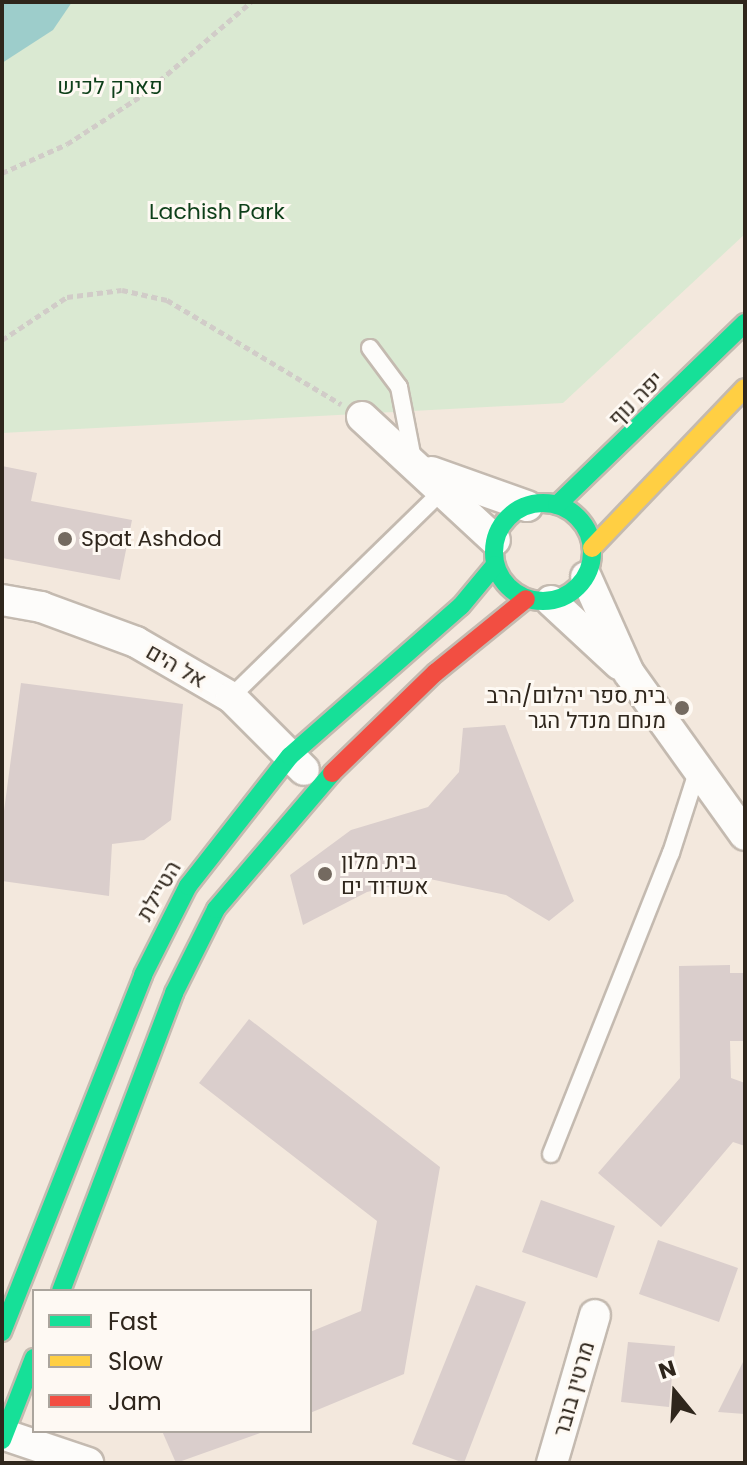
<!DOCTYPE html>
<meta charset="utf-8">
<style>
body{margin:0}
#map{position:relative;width:747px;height:1465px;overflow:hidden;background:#f3e8dd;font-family:Poppins,Heebo,sans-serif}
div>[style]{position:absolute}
.green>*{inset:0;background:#dae9d2}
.water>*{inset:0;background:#9dcdcb}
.building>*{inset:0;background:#dacecc}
.path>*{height:5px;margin-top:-2.5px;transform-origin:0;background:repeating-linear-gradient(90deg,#d1ccc8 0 6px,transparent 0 10px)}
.roads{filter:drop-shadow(2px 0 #c4bab0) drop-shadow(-2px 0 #c4bab0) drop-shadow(0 2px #c4bab0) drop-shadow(0 -2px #c4bab0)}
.lane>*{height:16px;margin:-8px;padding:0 8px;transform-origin:8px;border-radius:8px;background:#fdfcfa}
.street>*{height:30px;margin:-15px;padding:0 15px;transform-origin:15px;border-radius:15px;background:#fdfcfa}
.fast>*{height:18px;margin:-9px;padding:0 9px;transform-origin:9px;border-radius:9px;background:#16e098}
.fast>.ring{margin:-9px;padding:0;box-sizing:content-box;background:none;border:18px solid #16e098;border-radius:50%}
.slow>*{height:18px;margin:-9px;padding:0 9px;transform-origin:9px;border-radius:9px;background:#ffcf43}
.jam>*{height:18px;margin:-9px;padding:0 9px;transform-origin:9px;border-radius:9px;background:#f24e42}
.dots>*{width:22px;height:22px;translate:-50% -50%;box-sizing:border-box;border:4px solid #fef9f3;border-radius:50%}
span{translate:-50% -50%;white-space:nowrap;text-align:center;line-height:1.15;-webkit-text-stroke:6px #fef9f3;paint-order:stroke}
.park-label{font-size:22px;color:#0d3f19}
.street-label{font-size:22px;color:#2f261c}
.poi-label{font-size:22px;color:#2f261c}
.left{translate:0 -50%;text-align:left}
.right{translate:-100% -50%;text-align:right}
.frame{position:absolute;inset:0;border:4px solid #2f261c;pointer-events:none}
.legend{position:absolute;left:32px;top:1289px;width:280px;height:144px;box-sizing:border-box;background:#fef9f3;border:2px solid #aba59d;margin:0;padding:10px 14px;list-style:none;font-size:24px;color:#2f261c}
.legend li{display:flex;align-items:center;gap:16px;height:40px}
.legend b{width:40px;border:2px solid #aba59d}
.north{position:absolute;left:635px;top:1353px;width:80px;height:80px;-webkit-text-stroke:6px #fef9f3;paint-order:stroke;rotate:342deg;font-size:22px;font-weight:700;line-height:32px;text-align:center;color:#2f261c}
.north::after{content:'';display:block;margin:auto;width:28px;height:36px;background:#2f261c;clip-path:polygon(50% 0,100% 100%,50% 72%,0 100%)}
</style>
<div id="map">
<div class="green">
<div style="clip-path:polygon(2px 2px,745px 2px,745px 234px,563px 403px,2px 433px)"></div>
</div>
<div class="water">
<div style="clip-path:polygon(2px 2px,72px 2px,53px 30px,2px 63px)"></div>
</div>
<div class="building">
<div style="clip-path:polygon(2px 466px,37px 473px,31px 501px,132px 520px,120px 580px,2px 558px)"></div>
<div style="clip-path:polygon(21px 683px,183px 704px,171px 820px,144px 840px,112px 844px,109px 896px,2px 881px,2px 826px)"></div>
<div style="clip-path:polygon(505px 725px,574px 901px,549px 921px,506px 895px,425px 878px,367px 892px,303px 925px,290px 875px,351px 830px,428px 807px,459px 772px,463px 728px)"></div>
<div style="clip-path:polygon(730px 965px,730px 973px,745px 973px,745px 1041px,730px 1041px,731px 1078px,745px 1083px,745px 1146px,733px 1142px,661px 1227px,598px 1173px,680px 1078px,679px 966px)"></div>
<div style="clip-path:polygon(249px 1019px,440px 1167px,404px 1374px,310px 1413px,310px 1332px,361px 1311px,377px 1221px,199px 1083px)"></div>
<div style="clip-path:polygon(541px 1200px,615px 1226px,597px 1278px,522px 1252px)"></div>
<div style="clip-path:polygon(658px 1240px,738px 1268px,719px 1322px,639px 1294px)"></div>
<div style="clip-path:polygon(476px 1285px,526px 1302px,464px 1463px,412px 1444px)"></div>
<div style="clip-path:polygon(628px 1342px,675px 1346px,669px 1407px,621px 1402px)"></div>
<div style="clip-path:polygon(745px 1358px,745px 1414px,718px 1412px)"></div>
<div style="clip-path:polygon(162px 1431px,263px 1431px,263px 1432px,176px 1463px)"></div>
</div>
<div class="path">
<div style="left:2px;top:173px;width:71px;rotate:-24deg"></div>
<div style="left:67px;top:144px;width:92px;rotate:-33deg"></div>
<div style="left:144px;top:94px;width:141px;rotate:-40.7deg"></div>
<div style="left:2px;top:340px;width:78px;rotate:-33.5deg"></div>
<div style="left:67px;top:297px;width:55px;rotate:-7.3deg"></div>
<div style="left:122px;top:290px;width:46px;rotate:12.5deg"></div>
<div style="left:167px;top:300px;width:203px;rotate:30.9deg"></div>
</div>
<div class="roads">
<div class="lane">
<div style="left:370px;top:348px;width:49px;rotate:53.4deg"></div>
<div style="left:399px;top:387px;width:73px;rotate:79deg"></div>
<div style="left:231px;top:697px;width:295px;rotate:-44.3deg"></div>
<div style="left:551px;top:1154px;width:324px;rotate:-68.3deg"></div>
<div style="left:671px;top:853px;width:88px;rotate:-72.2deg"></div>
</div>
<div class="street">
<div style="left:362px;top:417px;width:181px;rotate:42.8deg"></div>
<div style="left:431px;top:472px;width:102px;rotate:19.5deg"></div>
<div style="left:586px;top:577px;width:105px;rotate:65.9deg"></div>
<div style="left:629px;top:673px;width:199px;rotate:54.4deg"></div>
<div style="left:2px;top:600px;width:40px;rotate:10deg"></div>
<div style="left:41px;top:607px;width:101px;rotate:20.2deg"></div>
<div style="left:136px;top:642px;width:110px;rotate:30.1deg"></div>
<div style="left:231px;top:697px;width:103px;rotate:45deg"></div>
<div style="left:551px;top:601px;width:93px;rotate:42.8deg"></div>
<div style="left:2px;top:1434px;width:91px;rotate:18.6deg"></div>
<div style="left:552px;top:1463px;width:154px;rotate:-73.8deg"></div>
</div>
<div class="fast">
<div class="ring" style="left:494px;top:503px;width:80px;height:80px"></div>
<div style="left:557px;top:505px;width:262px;rotate:-44.1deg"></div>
<div style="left:61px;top:1291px;width:319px;rotate:-69.2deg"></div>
<div style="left:174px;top:993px;width:94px;rotate:-63.4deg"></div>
<div style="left:216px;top:909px;width:179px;rotate:-49.5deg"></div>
<div style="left:2px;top:1332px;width:384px;rotate:-68.4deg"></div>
<div style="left:143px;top:975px;width:100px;rotate:-63.2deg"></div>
<div style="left:188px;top:886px;width:165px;rotate:-51.9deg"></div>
<div style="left:290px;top:756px;width:227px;rotate:-41.3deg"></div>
<div style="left:461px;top:606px;width:53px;rotate:-50.3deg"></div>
<div style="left:2px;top:1440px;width:88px;rotate:-68.7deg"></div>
</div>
<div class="slow">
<div style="left:592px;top:548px;width:221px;rotate:-46.3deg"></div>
</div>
<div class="jam">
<div style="left:332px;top:773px;width:144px;rotate:-44.2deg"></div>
<div style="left:435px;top:673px;width:117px;rotate:-39.1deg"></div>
</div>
</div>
<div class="dots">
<div style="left:65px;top:539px;background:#746a60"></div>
<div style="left:682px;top:708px;background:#746a60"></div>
<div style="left:325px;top:874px;background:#746a60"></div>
</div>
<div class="park-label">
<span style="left:110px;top:87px">פארק לכיש</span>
<span style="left:217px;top:212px">Lachish Park</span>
</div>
<div class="street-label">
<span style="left:636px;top:399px;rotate:-45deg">יפה נוף</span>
<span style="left:176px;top:666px;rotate:30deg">אל הים</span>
<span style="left:159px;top:891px;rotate:-60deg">הטיילת</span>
<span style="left:574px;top:1389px;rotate:-74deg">מרטין בובר</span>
</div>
<div class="poi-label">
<span class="left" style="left:81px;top:539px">Spat Ashdod</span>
<span class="right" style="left:666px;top:708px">בית ספר יהלום/הרב<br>מנחם מנדל הגר</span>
<span class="left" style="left:341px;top:874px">בית מלון<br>אשדוד ים</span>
</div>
<div class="frame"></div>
<ul class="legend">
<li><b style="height:10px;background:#16e098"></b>Fast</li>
<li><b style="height:10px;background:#ffcf43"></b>Slow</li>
<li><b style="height:10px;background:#f24e42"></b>Jam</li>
</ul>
<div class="north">N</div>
</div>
